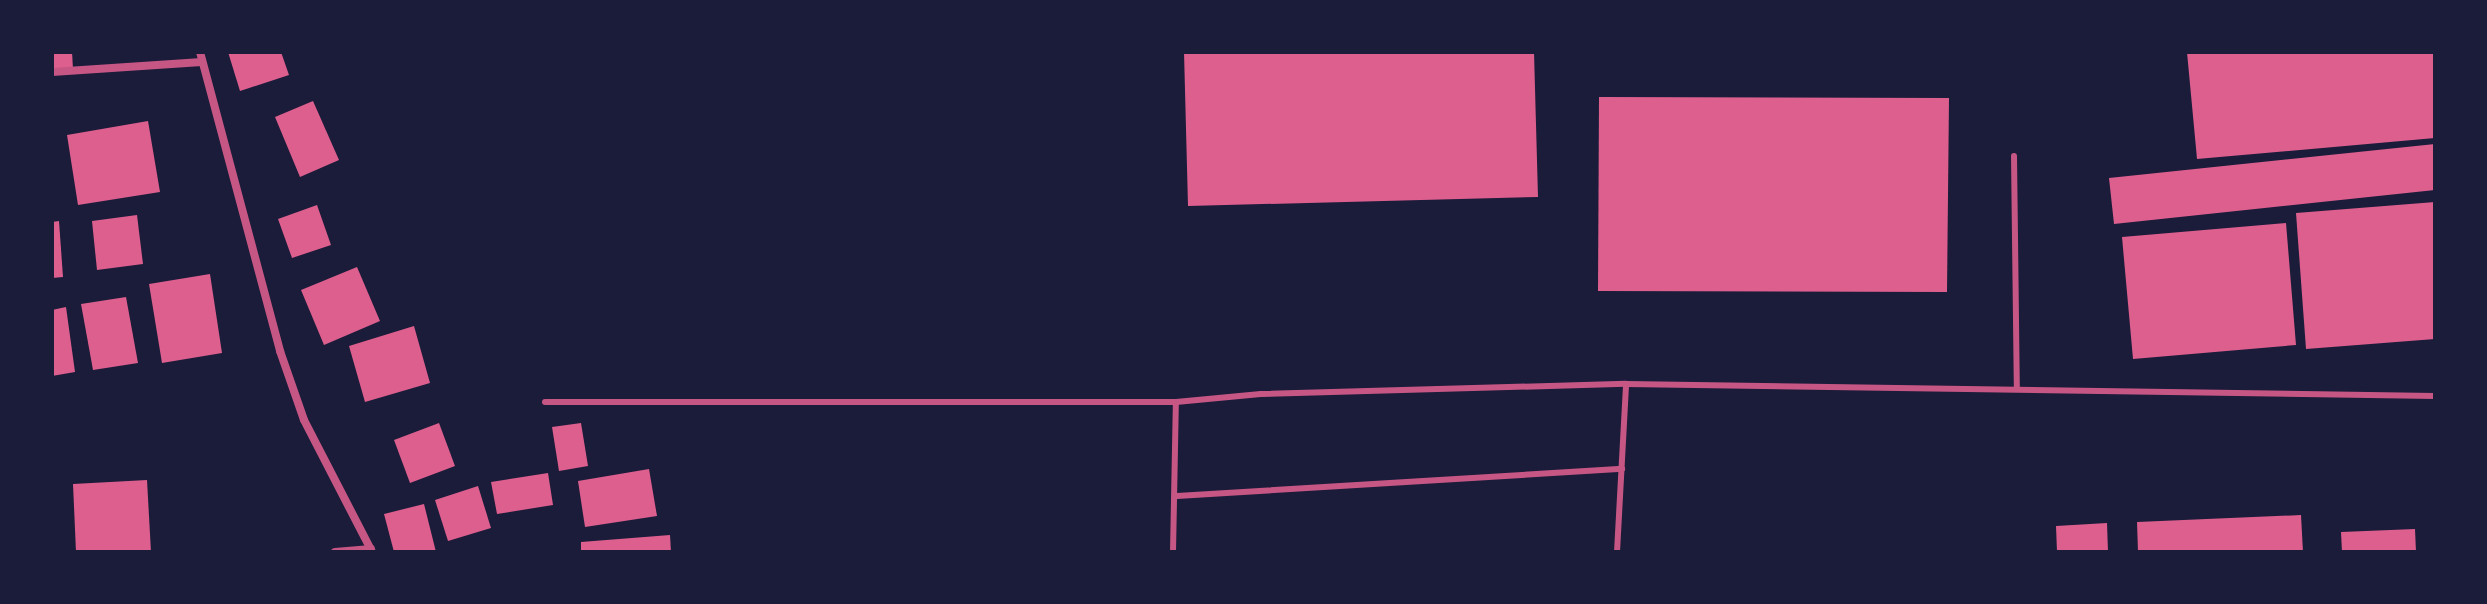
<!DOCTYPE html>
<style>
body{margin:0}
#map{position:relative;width:2487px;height:604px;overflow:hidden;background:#1b1b3a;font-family:Quicksand,sans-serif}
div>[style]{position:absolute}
.building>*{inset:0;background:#dd5f8e}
.service>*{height:6px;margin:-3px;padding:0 3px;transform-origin:3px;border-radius:3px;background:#c65784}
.minor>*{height:8px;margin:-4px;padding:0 4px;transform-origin:4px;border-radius:4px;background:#c65784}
span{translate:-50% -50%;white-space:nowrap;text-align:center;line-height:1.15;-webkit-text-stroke:6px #1b1b3a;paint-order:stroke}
.frame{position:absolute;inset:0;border:54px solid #1b1b3a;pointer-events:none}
</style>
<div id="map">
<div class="building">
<div style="clip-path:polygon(52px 52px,72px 52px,73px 69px,52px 70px)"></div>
<div style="clip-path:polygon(228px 52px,281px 52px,289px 75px,240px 91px)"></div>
<div style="clip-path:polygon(1184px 52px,1534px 52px,1538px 197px,1188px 206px)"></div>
<div style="clip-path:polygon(2187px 52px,2435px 52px,2435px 138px,2197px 159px)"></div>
<div style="clip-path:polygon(1599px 97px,1949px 98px,1947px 292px,1598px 291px)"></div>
<div style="clip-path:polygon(313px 101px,339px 160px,300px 177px,275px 117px)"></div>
<div style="clip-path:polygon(148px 121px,160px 192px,78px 205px,67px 135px)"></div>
<div style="clip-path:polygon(2435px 144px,2435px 190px,2114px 224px,2109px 178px)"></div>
<div style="clip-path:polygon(2435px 202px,2435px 339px,2306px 349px,2296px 213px)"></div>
<div style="clip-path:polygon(317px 205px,331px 245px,292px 258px,278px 219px)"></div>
<div style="clip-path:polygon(137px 215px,143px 264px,97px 270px,92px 221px)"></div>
<div style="clip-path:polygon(59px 221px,63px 277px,52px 278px,52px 222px)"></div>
<div style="clip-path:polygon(2286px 223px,2296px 345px,2133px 359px,2122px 237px)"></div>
<div style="clip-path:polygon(357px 267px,380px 321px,324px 345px,301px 290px)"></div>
<div style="clip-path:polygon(210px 274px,222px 353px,162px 363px,149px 284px)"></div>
<div style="clip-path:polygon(126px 297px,138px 363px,93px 370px,81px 304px)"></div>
<div style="clip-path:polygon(66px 307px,75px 372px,52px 376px,52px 310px)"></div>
<div style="clip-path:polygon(414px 326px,430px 383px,365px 402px,349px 346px)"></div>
<div style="clip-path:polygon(439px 423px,455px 466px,410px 483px,394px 440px)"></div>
<div style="clip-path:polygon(581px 423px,588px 466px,559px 471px,552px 427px)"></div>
<div style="clip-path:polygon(649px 469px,657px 516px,585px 527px,578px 481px)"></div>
<div style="clip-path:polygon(548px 473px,553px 505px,497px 514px,491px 482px)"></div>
<div style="clip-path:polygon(147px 480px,151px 552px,76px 552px,73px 484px)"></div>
<div style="clip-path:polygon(478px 486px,491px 528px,448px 541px,435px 500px)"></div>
<div style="clip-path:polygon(424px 504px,436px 552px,394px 552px,384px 514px)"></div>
<div style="clip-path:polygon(2301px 515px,2303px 552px,2138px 552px,2137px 522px)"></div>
<div style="clip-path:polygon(2107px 523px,2108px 552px,2057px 552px,2056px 526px)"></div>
<div style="clip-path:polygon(2415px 529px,2416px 552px,2342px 552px,2341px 532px)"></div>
<div style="clip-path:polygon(670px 535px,671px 552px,581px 552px,581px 542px)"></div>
</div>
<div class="service">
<div style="left:2014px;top:156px;width:232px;rotate:89.3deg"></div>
<div style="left:545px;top:402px;width:631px"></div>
<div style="left:1176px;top:402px;width:85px;rotate:-5.4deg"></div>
<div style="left:1261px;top:394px;width:365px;rotate:-1.6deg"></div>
<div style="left:1626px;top:384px;width:809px;rotate:0.85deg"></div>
<div style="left:1177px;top:496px;width:446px;rotate:-3.5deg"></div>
<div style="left:1173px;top:552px;width:150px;rotate:-88.9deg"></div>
<div style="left:1617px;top:552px;width:168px;rotate:-86.9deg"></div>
</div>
<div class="minor">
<div style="left:200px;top:52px;width:310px;rotate:75deg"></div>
<div style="left:280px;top:351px;width:73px;rotate:70.8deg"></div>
<div style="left:304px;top:420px;width:148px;rotate:62.7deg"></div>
<div style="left:52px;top:72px;width:150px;rotate:-3.8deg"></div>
<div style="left:335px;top:552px;width:36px;rotate:-5deg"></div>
</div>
<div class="frame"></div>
</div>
